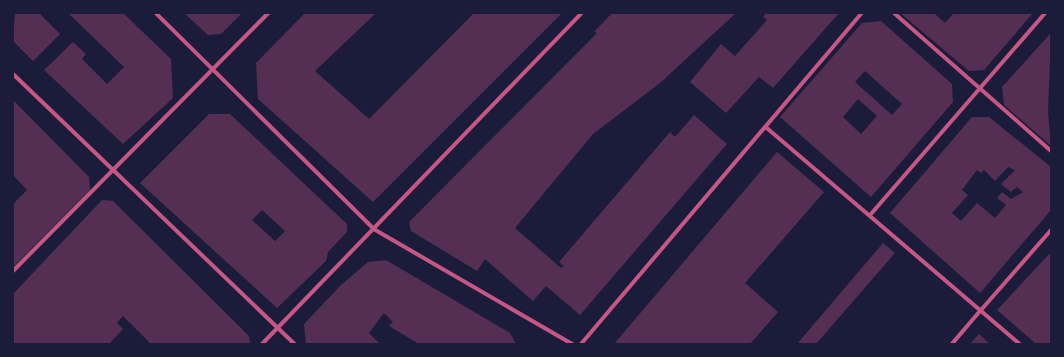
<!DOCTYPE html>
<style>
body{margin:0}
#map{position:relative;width:1064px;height:357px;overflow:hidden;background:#1b1b3a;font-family:Ubuntu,sans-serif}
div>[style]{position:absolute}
.building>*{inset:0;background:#542f53}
.pedestrian>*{height:3.5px;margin:-1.75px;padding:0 1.75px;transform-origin:1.75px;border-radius:1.75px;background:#c65784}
.minor>*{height:4px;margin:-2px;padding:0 2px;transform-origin:2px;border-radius:2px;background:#c65784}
span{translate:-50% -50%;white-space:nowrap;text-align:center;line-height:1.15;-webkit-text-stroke:3.5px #1b1b3a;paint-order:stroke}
.frame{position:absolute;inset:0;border:14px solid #1b1b3a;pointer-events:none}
</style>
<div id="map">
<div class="building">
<div style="clip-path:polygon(15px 13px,39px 13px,60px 34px,33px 61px,13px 41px)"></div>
<div style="clip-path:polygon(68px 13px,123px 13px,171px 59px,173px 98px,123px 144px,44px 70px,73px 42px,86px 54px,82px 59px,107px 84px,124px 67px)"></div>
<div style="clip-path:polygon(184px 13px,242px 13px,221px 34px,208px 35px)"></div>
<div style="clip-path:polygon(305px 13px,376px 13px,315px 71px,369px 119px,474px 13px,562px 13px,373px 202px,258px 99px,256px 63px)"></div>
<div style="clip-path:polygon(612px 13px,736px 13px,660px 83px,593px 134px,515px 228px,561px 268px,564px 266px,559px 262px,670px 132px,675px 137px,694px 115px,727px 144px,580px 315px,546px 286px,533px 301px,485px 259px,477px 271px,411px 231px,409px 222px,597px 33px,594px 32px)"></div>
<div style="clip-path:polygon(766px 13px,839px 13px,773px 88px,759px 77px,726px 113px,690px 82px,721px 44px,735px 56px,767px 20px,763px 17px)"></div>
<div style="clip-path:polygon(900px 13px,934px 13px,945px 23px,954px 13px,1033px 13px,984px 70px,969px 71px)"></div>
<div style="clip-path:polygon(evenodd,881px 21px,952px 84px,953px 102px,871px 197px,780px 117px,862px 23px,881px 21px,865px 71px,902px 104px,892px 115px,855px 82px,865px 71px,881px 21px,858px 99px,877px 116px,861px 134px,843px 117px,858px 99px)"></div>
<div style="clip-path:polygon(1051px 33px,1048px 112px,1051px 146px,1004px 105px,1002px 87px)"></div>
<div style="clip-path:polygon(13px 100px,89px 177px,90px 190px,13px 267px,13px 204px,27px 190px,13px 175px)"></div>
<div style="clip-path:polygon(evenodd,209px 114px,230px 114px,347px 224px,347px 232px,328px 252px,326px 261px,277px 308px,140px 183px,209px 114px,262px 210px,285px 231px,275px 241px,252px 220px,262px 210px)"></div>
<div style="clip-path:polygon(evenodd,972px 117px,989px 117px,1051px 167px,1051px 210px,980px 293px,890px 213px,972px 117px,1008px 167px,1015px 170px,1001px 184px,1011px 192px,1017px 187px,1023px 192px,1011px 199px,1002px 192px,997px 198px,1006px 205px,995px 218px,977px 203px,961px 221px,952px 213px,968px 195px,962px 190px,977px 170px,981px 173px,984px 170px,995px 181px,1008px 167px)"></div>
<div style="clip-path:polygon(777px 152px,824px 192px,745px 283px,778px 312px,750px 344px,614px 344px)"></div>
<div style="clip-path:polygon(102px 200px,113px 201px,249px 336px,250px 344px,151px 344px,123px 316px,117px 323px,123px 329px,109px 344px,13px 344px,13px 294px)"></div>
<div style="clip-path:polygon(883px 243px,895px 253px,816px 344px,797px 344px)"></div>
<div style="clip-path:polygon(1051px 252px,1051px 344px,1036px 344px,997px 310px)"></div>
<div style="clip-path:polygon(386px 260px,510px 333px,516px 344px,419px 344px,389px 326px,393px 322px,384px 313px,369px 333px,380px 344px,306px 344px,304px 324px,341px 285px,368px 262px)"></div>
<div style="clip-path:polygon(979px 334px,990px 344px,970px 344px)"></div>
</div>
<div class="pedestrian">
<div style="left:156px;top:13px;width:307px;rotate:44.7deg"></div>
<div style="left:374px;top:229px;width:229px;rotate:30.1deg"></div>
<div style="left:766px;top:127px;width:334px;rotate:40.5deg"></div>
<div style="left:952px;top:344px;width:45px;rotate:-49.5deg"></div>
</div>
<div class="minor">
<div style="left:894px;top:13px;width:209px;rotate:41.3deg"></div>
<div style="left:13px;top:74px;width:390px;rotate:43.8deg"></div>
<div style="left:871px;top:214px;width:266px;rotate:-49.1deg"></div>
<div style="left:13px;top:271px;width:363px;rotate:-45.3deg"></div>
<div style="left:981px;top:310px;width:106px;rotate:-48.8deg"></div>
<div style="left:262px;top:344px;width:460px;rotate:-46deg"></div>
<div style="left:581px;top:344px;width:434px;rotate:-49.7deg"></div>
</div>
<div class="frame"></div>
</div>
